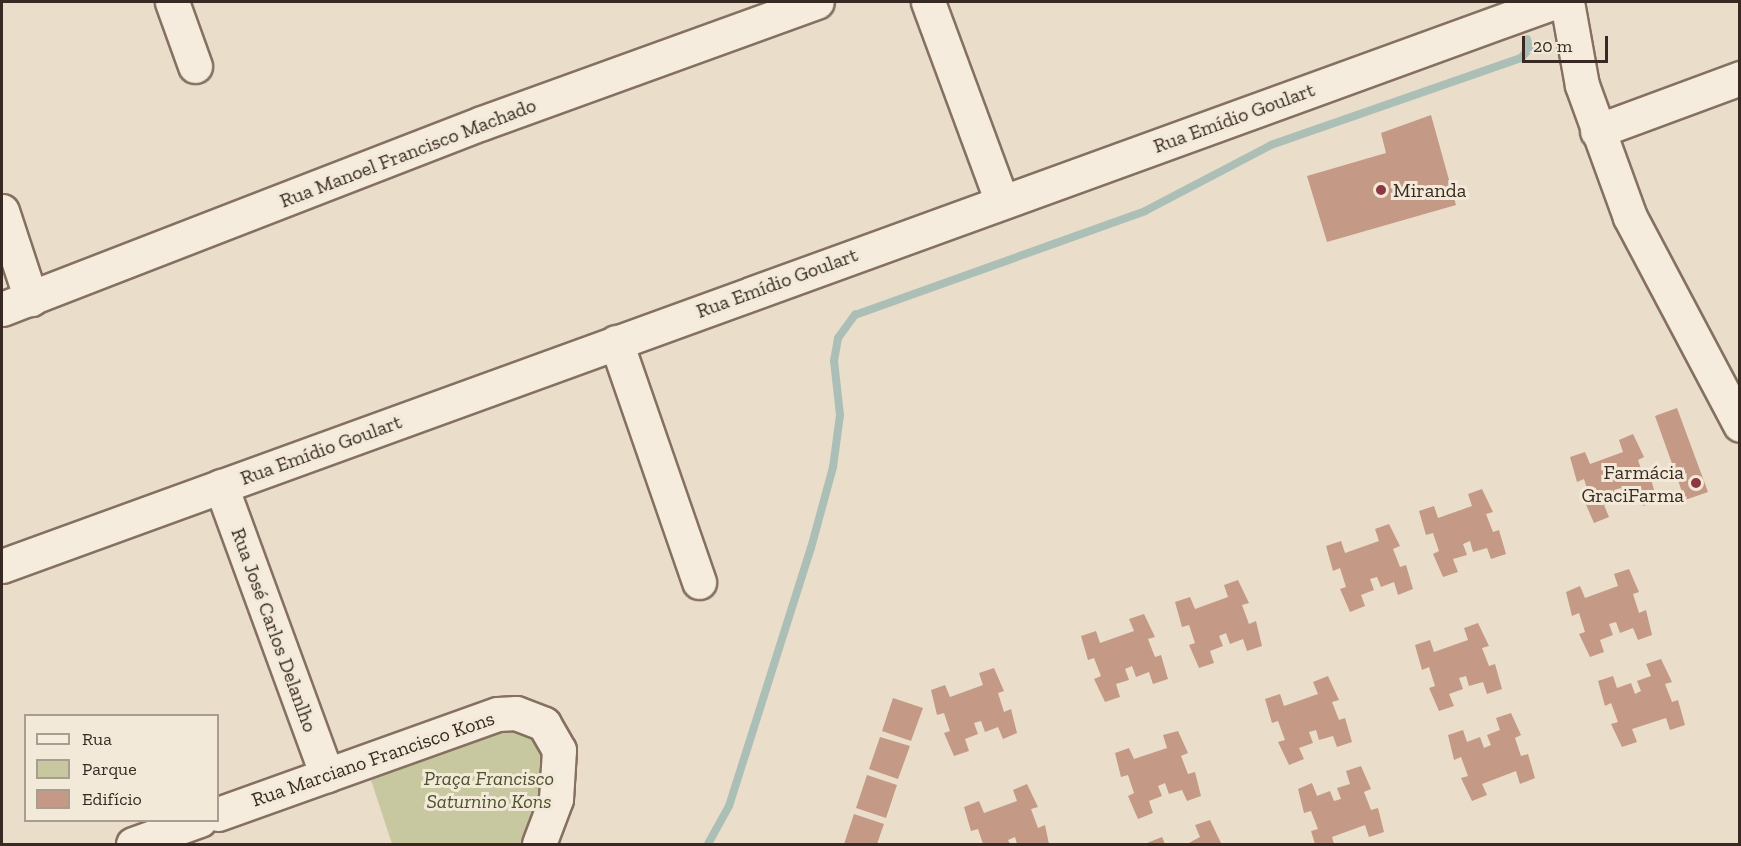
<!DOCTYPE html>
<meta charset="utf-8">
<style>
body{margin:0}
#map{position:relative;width:1741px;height:846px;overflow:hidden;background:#eadecb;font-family:"Zilla Slab",serif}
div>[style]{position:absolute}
.green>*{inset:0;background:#c7c89f}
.stream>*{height:8px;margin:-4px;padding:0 4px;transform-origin:4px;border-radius:4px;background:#abbfb7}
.building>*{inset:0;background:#c49985}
.roads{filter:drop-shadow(2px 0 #857061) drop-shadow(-2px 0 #857061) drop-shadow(0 2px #857061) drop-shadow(0 -2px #857061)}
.street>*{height:33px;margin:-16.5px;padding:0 16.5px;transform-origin:16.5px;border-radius:16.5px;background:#f6ecdd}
.secondary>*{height:33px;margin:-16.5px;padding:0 16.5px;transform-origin:16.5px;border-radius:16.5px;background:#f6ecdd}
.dots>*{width:16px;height:16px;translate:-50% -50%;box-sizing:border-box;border:3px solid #f3e9d9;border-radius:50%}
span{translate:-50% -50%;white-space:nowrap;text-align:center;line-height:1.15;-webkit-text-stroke:6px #f3e9d9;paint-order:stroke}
.street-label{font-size:20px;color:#382a22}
.poi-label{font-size:20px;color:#382a22}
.left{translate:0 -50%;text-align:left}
.right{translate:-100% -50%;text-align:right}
.park-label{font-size:20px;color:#4c522b;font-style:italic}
.frame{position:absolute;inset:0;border:3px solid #382a22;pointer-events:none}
.legend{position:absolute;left:24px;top:714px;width:195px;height:108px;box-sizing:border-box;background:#f3e9d9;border:2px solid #a89d90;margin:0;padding:8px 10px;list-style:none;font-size:18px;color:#382a22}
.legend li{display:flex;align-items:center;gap:12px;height:30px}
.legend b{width:30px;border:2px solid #a89d90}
.scale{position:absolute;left:1522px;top:36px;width:86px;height:27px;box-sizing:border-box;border:3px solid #382a22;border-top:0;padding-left:8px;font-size:18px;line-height:21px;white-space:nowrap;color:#382a22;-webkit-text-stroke:4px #f3e9d9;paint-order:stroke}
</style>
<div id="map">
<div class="green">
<div style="clip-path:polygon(518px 725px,547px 747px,548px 773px,528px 844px,392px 844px,370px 777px,498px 727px)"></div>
</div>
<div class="stream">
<div style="left:708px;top:844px;width:43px;rotate:-61.1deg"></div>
<div style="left:729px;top:806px;width:271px;rotate:-72.4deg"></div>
<div style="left:811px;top:548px;width:84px;rotate:-74.8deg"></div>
<div style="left:833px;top:467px;width:52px;rotate:-82.3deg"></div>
<div style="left:840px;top:415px;width:54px;rotate:-96.3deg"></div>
<div style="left:834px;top:361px;width:23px;rotate:-80deg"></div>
<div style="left:838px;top:338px;width:29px;rotate:-54deg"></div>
<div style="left:855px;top:315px;width:308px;rotate:-19.7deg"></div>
<div style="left:1145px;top:211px;width:142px;rotate:-27.6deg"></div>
<div style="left:1271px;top:145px;width:265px;rotate:-19.2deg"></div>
<div style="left:1521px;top:58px;width:12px;rotate:-48deg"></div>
<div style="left:1529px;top:49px;width:10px;rotate:-101deg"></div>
</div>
<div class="building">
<div style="clip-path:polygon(1431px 115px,1456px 205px,1327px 242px,1307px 176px,1386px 153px,1381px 133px)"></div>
<div style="clip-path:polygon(1677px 408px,1708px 492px,1685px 500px,1655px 416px)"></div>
<div style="clip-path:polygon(1633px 434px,1644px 457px,1638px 460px,1644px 478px,1650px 476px,1657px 500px,1643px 506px,1638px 493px,1625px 498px,1621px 488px,1614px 490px,1618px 501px,1604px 505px,1609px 517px,1594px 523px,1584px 500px,1590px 498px,1584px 479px,1577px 482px,1570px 457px,1585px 452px,1590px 464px,1623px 452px,1619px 440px)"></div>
<div style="clip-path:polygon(1482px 489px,1493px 512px,1486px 514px,1493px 532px,1499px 530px,1506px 554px,1491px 559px,1487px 548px,1473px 552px,1470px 541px,1463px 544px,1467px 555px,1453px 559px,1458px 572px,1443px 577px,1433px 554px,1439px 551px,1433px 533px,1426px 535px,1419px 511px,1434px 506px,1438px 518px,1472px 506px,1468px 494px)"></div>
<div style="clip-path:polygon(1389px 524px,1400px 546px,1393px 549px,1400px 567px,1406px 565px,1413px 589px,1398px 595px,1394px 582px,1381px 587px,1377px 577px,1370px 579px,1374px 590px,1361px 595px,1365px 606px,1350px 612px,1340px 589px,1346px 587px,1340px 568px,1333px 571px,1326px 546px,1341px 541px,1345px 553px,1379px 541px,1375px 529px)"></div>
<div style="clip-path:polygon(1629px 569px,1639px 592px,1633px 594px,1639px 613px,1646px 610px,1652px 635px,1638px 640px,1633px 628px,1620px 633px,1616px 622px,1609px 624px,1613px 635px,1600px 640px,1604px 652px,1590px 657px,1579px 634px,1585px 632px,1579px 613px,1572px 616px,1566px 592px,1580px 586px,1585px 598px,1618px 586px,1614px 574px)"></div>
<div style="clip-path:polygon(1238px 580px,1249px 603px,1242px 605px,1249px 624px,1256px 621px,1262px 646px,1247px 651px,1243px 639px,1230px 644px,1226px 633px,1219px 636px,1223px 646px,1210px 651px,1214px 663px,1199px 668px,1189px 645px,1195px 643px,1189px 625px,1182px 627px,1175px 602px,1190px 597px,1195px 609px,1228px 597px,1224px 585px)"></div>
<div style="clip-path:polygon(1144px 614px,1155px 637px,1148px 639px,1155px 657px,1161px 655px,1168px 679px,1153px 684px,1149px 672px,1136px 677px,1132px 666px,1125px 669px,1129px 680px,1116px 684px,1120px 697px,1105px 702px,1094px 679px,1101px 676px,1094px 658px,1088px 660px,1081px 636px,1096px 631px,1100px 643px,1134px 631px,1129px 619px)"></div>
<div style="clip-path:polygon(1478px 623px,1489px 646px,1482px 648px,1489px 666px,1495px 664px,1502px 689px,1487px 694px,1483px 682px,1469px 686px,1466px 676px,1459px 678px,1463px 689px,1449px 694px,1454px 706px,1439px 711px,1429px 688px,1435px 686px,1429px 667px,1422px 670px,1415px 645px,1430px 640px,1434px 652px,1468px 640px,1464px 628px)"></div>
<div style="clip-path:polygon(1661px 659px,1672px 682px,1665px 684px,1672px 702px,1678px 700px,1685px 725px,1670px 730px,1666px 718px,1632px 729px,1637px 742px,1622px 747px,1611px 724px,1618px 722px,1611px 703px,1605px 706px,1598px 681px,1613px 676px,1617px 688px,1631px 683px,1635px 694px,1641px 691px,1637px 681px,1651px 676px,1646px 664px)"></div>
<div style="clip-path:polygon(994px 668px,1004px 691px,998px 693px,1004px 712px,1011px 709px,1017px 733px,1003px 739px,998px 727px,985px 732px,981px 721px,974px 723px,978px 734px,965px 739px,969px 751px,954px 756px,944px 733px,950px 731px,944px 713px,937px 715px,931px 690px,945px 685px,950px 697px,983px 685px,979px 673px)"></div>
<div style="clip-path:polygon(1328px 676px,1339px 700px,1332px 702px,1339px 720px,1345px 718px,1352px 742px,1337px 747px,1333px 736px,1319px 740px,1316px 730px,1309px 732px,1313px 743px,1299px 748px,1304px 759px,1289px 765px,1278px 742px,1285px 740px,1278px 721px,1272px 723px,1265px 699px,1280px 694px,1284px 706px,1318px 694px,1313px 682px)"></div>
<div style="clip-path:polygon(893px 698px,923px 708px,911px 741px,882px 731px)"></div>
<div style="clip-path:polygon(1511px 713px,1521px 735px,1515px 738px,1521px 756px,1528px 754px,1535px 778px,1520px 784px,1516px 771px,1482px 784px,1487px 795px,1472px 801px,1461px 778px,1468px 776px,1461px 757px,1454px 760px,1448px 735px,1463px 730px,1467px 742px,1480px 737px,1484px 748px,1491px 745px,1487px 735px,1500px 730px,1496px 718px)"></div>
<div style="clip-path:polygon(1178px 731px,1188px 753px,1181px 756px,1188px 774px,1195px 772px,1201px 796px,1187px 801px,1182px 790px,1169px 794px,1165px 783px,1158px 786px,1162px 796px,1149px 801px,1153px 813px,1138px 819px,1128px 796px,1134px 793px,1128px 775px,1121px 777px,1115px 753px,1129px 748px,1134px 759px,1167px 748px,1163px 735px)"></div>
<div style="clip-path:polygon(880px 737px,910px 746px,898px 779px,869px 769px)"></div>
<div style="clip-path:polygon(1361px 766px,1371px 789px,1364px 792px,1371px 810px,1378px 808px,1384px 832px,1369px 837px,1365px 825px,1332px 837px,1334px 844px,1315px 844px,1311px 831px,1318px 829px,1311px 811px,1304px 813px,1298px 789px,1312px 783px,1317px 796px,1330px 791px,1334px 801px,1341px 799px,1337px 788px,1350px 784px,1346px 771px)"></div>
<div style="clip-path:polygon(867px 775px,897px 785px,886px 818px,856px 808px)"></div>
<div style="clip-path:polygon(1027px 784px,1038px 807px,1031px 809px,1038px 828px,1045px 825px,1049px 844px,1017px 844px,1015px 837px,1008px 840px,1010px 844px,983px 844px,978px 829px,971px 831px,964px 807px,979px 801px,984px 813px,1017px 801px,1013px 790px)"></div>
<div style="clip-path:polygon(854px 814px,884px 824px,877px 844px,844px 844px)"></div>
<div style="clip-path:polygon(1210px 820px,1221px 843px,1187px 844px,1200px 837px,1195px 825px)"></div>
<div style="clip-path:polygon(1162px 837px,1165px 844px,1148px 844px,1147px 843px)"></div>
</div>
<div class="roads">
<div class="street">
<div style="left:172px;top:2px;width:68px;rotate:70.2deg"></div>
<div style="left:928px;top:2px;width:213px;rotate:69.7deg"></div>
<div style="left:1597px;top:131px;width:153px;rotate:-20.3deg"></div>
<div style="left:2px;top:211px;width:93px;rotate:71.8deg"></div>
<div style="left:2px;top:309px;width:515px;rotate:-21.18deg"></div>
<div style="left:482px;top:123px;width:356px;rotate:-19.9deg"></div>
<div style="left:616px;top:342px;width:254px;rotate:70.9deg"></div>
<div style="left:221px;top:486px;width:308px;rotate:69.9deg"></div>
<div style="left:2px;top:566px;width:1651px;rotate:-19.97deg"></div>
<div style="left:218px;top:814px;width:297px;rotate:-19.7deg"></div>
<div style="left:498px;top:714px;width:18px;rotate:-3deg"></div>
<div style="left:516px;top:713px;width:30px;rotate:21deg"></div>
<div style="left:544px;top:724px;width:30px;rotate:60deg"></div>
<div style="left:559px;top:750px;width:49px;rotate:93.5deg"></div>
<div style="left:556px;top:799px;width:48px;rotate:110.7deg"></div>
<div style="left:133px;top:844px;width:71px;rotate:-19.7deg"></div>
</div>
<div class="secondary">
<div style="left:1567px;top:2px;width:84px;rotate:79.8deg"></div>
<div style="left:1582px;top:85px;width:140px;rotate:70deg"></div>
<div style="left:1630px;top:217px;width:235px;rotate:62.1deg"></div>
</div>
</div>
<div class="dots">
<div style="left:1381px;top:190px;background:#8e3741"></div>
<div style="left:1696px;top:483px;background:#8e3741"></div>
</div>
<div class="street-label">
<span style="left:1234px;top:118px;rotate:-20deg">Rua Emídio Goulart</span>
<span style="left:408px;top:153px;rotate:-21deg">Rua Manoel Francisco Machado</span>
<span style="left:777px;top:283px;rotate:-20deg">Rua Emídio Goulart</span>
<span style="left:321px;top:450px;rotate:-20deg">Rua Emídio Goulart</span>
<span style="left:274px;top:630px;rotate:70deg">Rua José Carlos Delanlho</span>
<span style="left:373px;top:759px;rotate:-19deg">Rua Marciano Francisco Kons</span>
</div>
<div class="poi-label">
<span class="left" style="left:1393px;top:190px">Miranda</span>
<span class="right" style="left:1684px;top:484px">Farmácia<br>GraciFarma</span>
</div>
<div class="park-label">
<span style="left:489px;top:790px">Praça Francisco<br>Saturnino Kons</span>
</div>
<div class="frame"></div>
<ul class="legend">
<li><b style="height:8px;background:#f6ecdd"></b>Rua</li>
<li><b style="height:16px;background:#c7c89f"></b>Parque</li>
<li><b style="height:16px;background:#c49985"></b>Edifício</li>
</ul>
<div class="scale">20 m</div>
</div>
